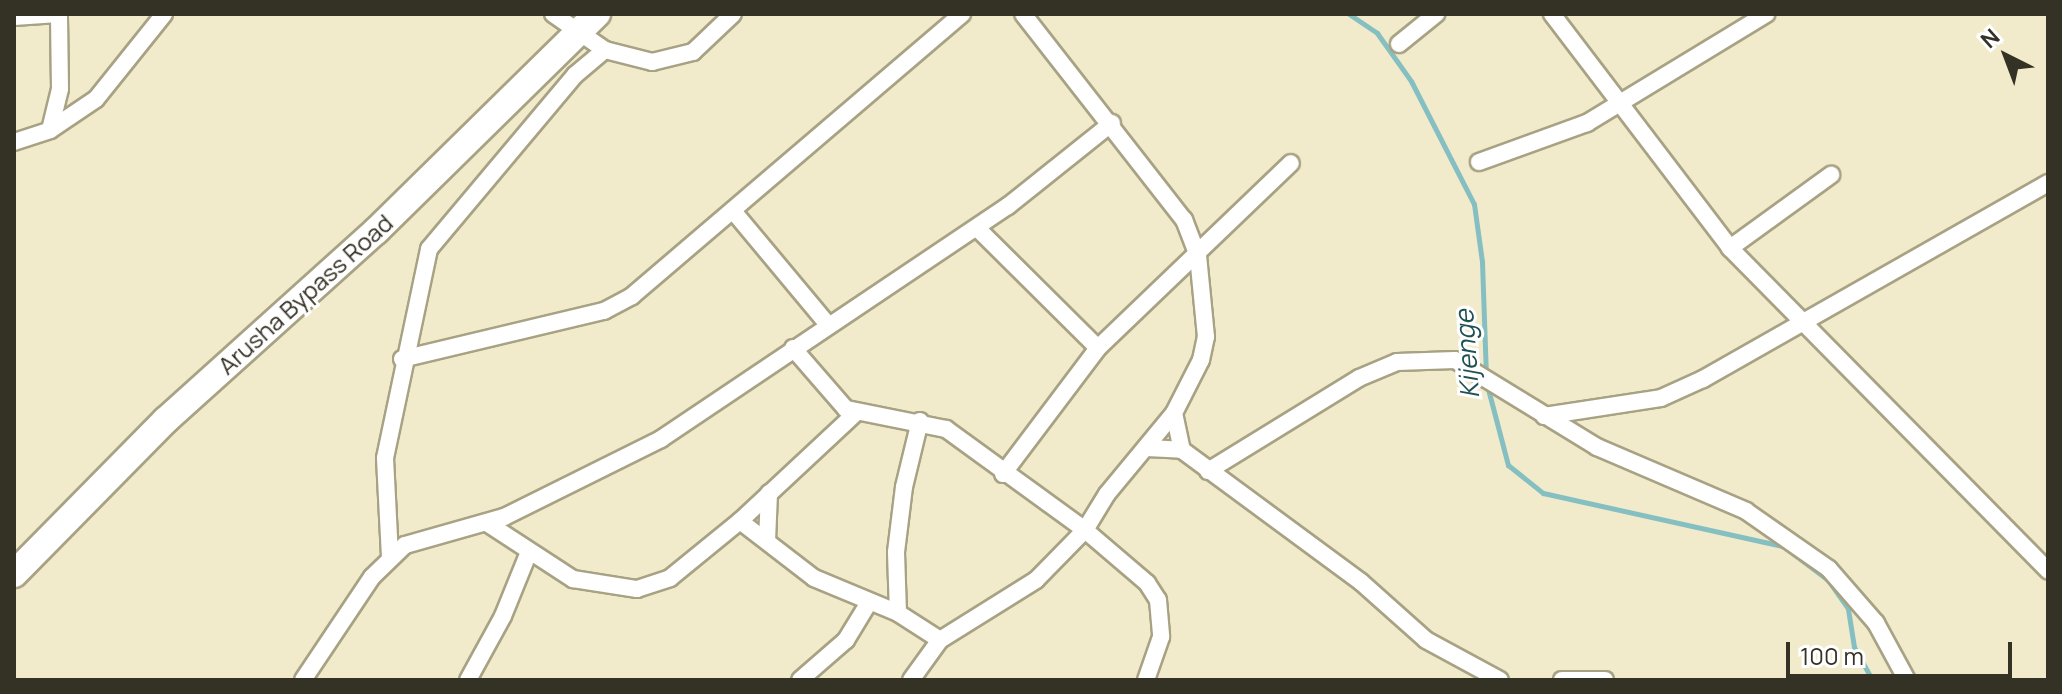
<!DOCTYPE html>
<style>
body{margin:0}
#map{position:relative;width:2062px;height:694px;overflow:hidden;background:#f2ebcb;font-family:Manrope,sans-serif}
div>[style]{position:absolute}
.stream>*{height:5px;margin:-2.5px;padding:0 2.5px;transform-origin:2.5px;border-radius:2.5px;background:#85bfc1}
.roads{filter:drop-shadow(2px 0 #a8a284) drop-shadow(-2px 0 #a8a284) drop-shadow(0 2px #a8a284) drop-shadow(0 -2px #a8a284)}
.street>*{height:16px;margin:-8px;padding:0 8px;transform-origin:8px;border-radius:8px;background:#fff}
.primary>*{height:26px;margin:-13px;padding:0 13px;transform-origin:13px;border-radius:13px;background:#fff}
span{translate:-50% -50%;white-space:nowrap;text-align:center;line-height:1.15;-webkit-text-stroke:6px #fff;paint-order:stroke}
.street-label{font-size:24px;color:#343125}
.water-label{font-size:26px;color:#1f5153;font-style:italic}
.frame{position:absolute;inset:0;border:16px solid #343125;pointer-events:none}
.north{position:absolute;left:1966px;top:16px;width:80px;height:80px;-webkit-text-stroke:6px #fff;paint-order:stroke;rotate:318deg;font-size:22px;font-weight:700;line-height:32px;text-align:center;color:#343125}
.north::after{content:'';display:block;margin:auto;width:28px;height:36px;background:#343125;clip-path:polygon(50% 0,100% 100%,50% 72%,0 100%)}
.scale{position:absolute;left:1786px;top:642px;width:226px;height:36px;box-sizing:border-box;border:4px solid #343125;border-top:0;padding-left:10px;font-size:24px;line-height:28px;white-space:nowrap;color:#343125;-webkit-text-stroke:6px #fff;paint-order:stroke}
</style>
<div id="map">
<div class="stream">
<div style="left:1349px;top:14px;width:34px;rotate:34deg"></div>
<div style="left:1377px;top:33px;width:59px;rotate:54.7deg"></div>
<div style="left:1411px;top:81px;width:138px;rotate:62.9deg"></div>
<div style="left:1474px;top:204px;width:59px;rotate:82.1deg"></div>
<div style="left:1482px;top:262px;width:113px;rotate:88deg"></div>
<div style="left:1487px;top:385px;width:83px;rotate:75.3deg"></div>
<div style="left:1508px;top:465px;width:45px;rotate:38.7deg"></div>
<div style="left:1543px;top:493px;width:246px;rotate:12.5deg"></div>
<div style="left:1783px;top:546px;width:56px;rotate:37.1deg"></div>
<div style="left:1828px;top:580px;width:35px;rotate:55deg"></div>
<div style="left:1848px;top:609px;width:38px;rotate:81deg"></div>
<div style="left:1854px;top:647px;width:38px;rotate:61deg"></div>
</div>
<div class="roads">
<div class="street">
<div style="left:553px;top:14px;width:63px;rotate:34.7deg"></div>
<div style="left:605px;top:50px;width:49px;rotate:14.3deg"></div>
<div style="left:652px;top:62px;width:42px;rotate:-13.7deg"></div>
<div style="left:693px;top:52px;width:55px;rotate:-43.5deg"></div>
<div style="left:1552px;top:14px;width:294px;rotate:52.7deg"></div>
<div style="left:1730px;top:248px;width:453px;rotate:45.4deg"></div>
<div style="left:14px;top:17px;width:44px;rotate:-3.9deg"></div>
<div style="left:1399px;top:44px;width:48px;rotate:-39deg"></div>
<div style="left:50px;top:130px;width:42px;rotate:-76.3deg"></div>
<div style="left:60px;top:89px;width:75px;rotate:-90.8deg"></div>
<div style="left:14px;top:142px;width:38px;rotate:-18deg"></div>
<div style="left:50px;top:130px;width:55px;rotate:-34deg"></div>
<div style="left:96px;top:99px;width:109px;rotate:-51.3deg"></div>
<div style="left:1479px;top:162px;width:115px;rotate:-19.9deg"></div>
<div style="left:1587px;top:123px;width:210px;rotate:-31.3deg"></div>
<div style="left:734px;top:212px;width:148px;rotate:50.2deg"></div>
<div style="left:977px;top:228px;width:170px;rotate:44.8deg"></div>
<div style="left:1730px;top:248px;width:125px;rotate:-35.9deg"></div>
<div style="left:793px;top:348px;width:81px;rotate:49deg"></div>
<div style="left:846px;top:409px;width:102px;rotate:11.3deg"></div>
<div style="left:946px;top:429px;width:172px;rotate:36deg"></div>
<div style="left:1085px;top:530px;width:82px;rotate:40.5deg"></div>
<div style="left:1147px;top:583px;width:20px;rotate:57deg"></div>
<div style="left:1158px;top:600px;width:37px;rotate:85deg"></div>
<div style="left:1161px;top:637px;width:46px;rotate:109.2deg"></div>
<div style="left:402px;top:359px;width:208px;rotate:-13.4deg"></div>
<div style="left:604px;top:311px;width:32px;rotate:-28deg"></div>
<div style="left:632px;top:296px;width:434px;rotate:-40.5deg"></div>
<div style="left:1174px;top:413px;width:38px;rotate:78deg"></div>
<div style="left:1544px;top:416px;width:118px;rotate:-8.7deg"></div>
<div style="left:1661px;top:398px;width:46px;rotate:-24.3deg"></div>
<div style="left:1703px;top:379px;width:397px;rotate:-29.6deg"></div>
<div style="left:1147px;top:448px;width:35px;rotate:3deg"></div>
<div style="left:1182px;top:450px;width:222px;rotate:36.4deg"></div>
<div style="left:1361px;top:582px;width:87px;rotate:41.7deg"></div>
<div style="left:1426px;top:640px;width:84px;rotate:28.4deg"></div>
<div style="left:1208px;top:471px;width:177px;rotate:-31.6deg"></div>
<div style="left:1359px;top:378px;width:41px;rotate:-22.8deg"></div>
<div style="left:1397px;top:362px;width:58px;rotate:-2deg"></div>
<div style="left:1455px;top:360px;width:167px;rotate:31.5deg"></div>
<div style="left:1597px;top:447px;width:162px;rotate:23.2deg"></div>
<div style="left:1746px;top:511px;width:101px;rotate:34.9deg"></div>
<div style="left:1829px;top:569px;width:72px;rotate:49deg"></div>
<div style="left:1876px;top:623px;width:65px;rotate:61.5deg"></div>
<div style="left:1003px;top:474px;width:158px;rotate:-53deg"></div>
<div style="left:1098px;top:348px;width:267px;rotate:-43.8deg"></div>
<div style="left:740px;top:521px;width:93px;rotate:37.6deg"></div>
<div style="left:814px;top:578px;width:91px;rotate:22.6deg"></div>
<div style="left:898px;top:613px;width:50px;rotate:32.7deg"></div>
<div style="left:487px;top:523px;width:103px;rotate:33.1deg"></div>
<div style="left:573px;top:579px;width:65px;rotate:8.9deg"></div>
<div style="left:637px;top:589px;width:35px;rotate:-18deg"></div>
<div style="left:670px;top:578px;width:90px;rotate:-39.2deg"></div>
<div style="left:740px;top:521px;width:158px;rotate:-43deg"></div>
<div style="left:767px;top:541px;width:48px;rotate:-87.6deg"></div>
<div style="left:390px;top:557px;width:99px;rotate:-92.9deg"></div>
<div style="left:385px;top:458px;width:214px;rotate:-78.1deg"></div>
<div style="left:429px;top:249px;width:227px;rotate:-50deg"></div>
<div style="left:575px;top:75px;width:39px;rotate:-40deg"></div>
<div style="left:898px;top:613px;width:61px;rotate:-91.9deg"></div>
<div style="left:896px;top:552px;width:65px;rotate:-83deg"></div>
<div style="left:904px;top:487px;width:68px;rotate:-76.4deg"></div>
<div style="left:303px;top:680px;width:124px;rotate:-56.2deg"></div>
<div style="left:372px;top:577px;width:46px;rotate:-44.1deg"></div>
<div style="left:405px;top:545px;width:103px;rotate:-15.8deg"></div>
<div style="left:504px;top:517px;width:175px;rotate:-26.4deg"></div>
<div style="left:661px;top:439px;width:418px;rotate:-33.9deg"></div>
<div style="left:1008px;top:206px;width:133px;rotate:-38.6deg"></div>
<div style="left:468px;top:680px;width:73px;rotate:-61.3deg"></div>
<div style="left:503px;top:616px;width:69px;rotate:-67.9deg"></div>
<div style="left:800px;top:680px;width:61px;rotate:-41deg"></div>
<div style="left:846px;top:640px;width:42px;rotate:-58.6deg"></div>
<div style="left:911px;top:680px;width:49px;rotate:-54.1deg"></div>
<div style="left:940px;top:640px;width:113px;rotate:-32deg"></div>
<div style="left:1036px;top:580px;width:70px;rotate:-45.6deg"></div>
<div style="left:1085px;top:530px;width:42px;rotate:-58.6deg"></div>
<div style="left:1107px;top:494px;width:105px;rotate:-50.4deg"></div>
<div style="left:1174px;top:413px;width:59px;rotate:-63deg"></div>
<div style="left:1201px;top:360px;width:24px;rotate:-78deg"></div>
<div style="left:1206px;top:337px;width:81px;rotate:-95.6deg"></div>
<div style="left:1198px;top:256px;width:39px;rotate:-111deg"></div>
<div style="left:1184px;top:220px;width:261px;rotate:-128deg"></div>
<div style="left:1562px;top:680px;width:43px"></div>
</div>
<div class="primary">
<div style="left:14px;top:574px;width:216px;rotate:-45.4deg"></div>
<div style="left:166px;top:420px;width:283px;rotate:-42deg"></div>
<div style="left:376px;top:231px;width:310px;rotate:-44.5deg"></div>
</div>
</div>
<div class="street-label">
<span style="left:305px;top:294px;rotate:-42deg">Arusha Bypass Road</span>
</div>
<div class="water-label">
<span style="left:1467px;top:354px;rotate:-94deg">Kijenge</span>
</div>
<div class="frame"></div>
<div class="north">N</div>
<div class="scale">100 m</div>
</div>
